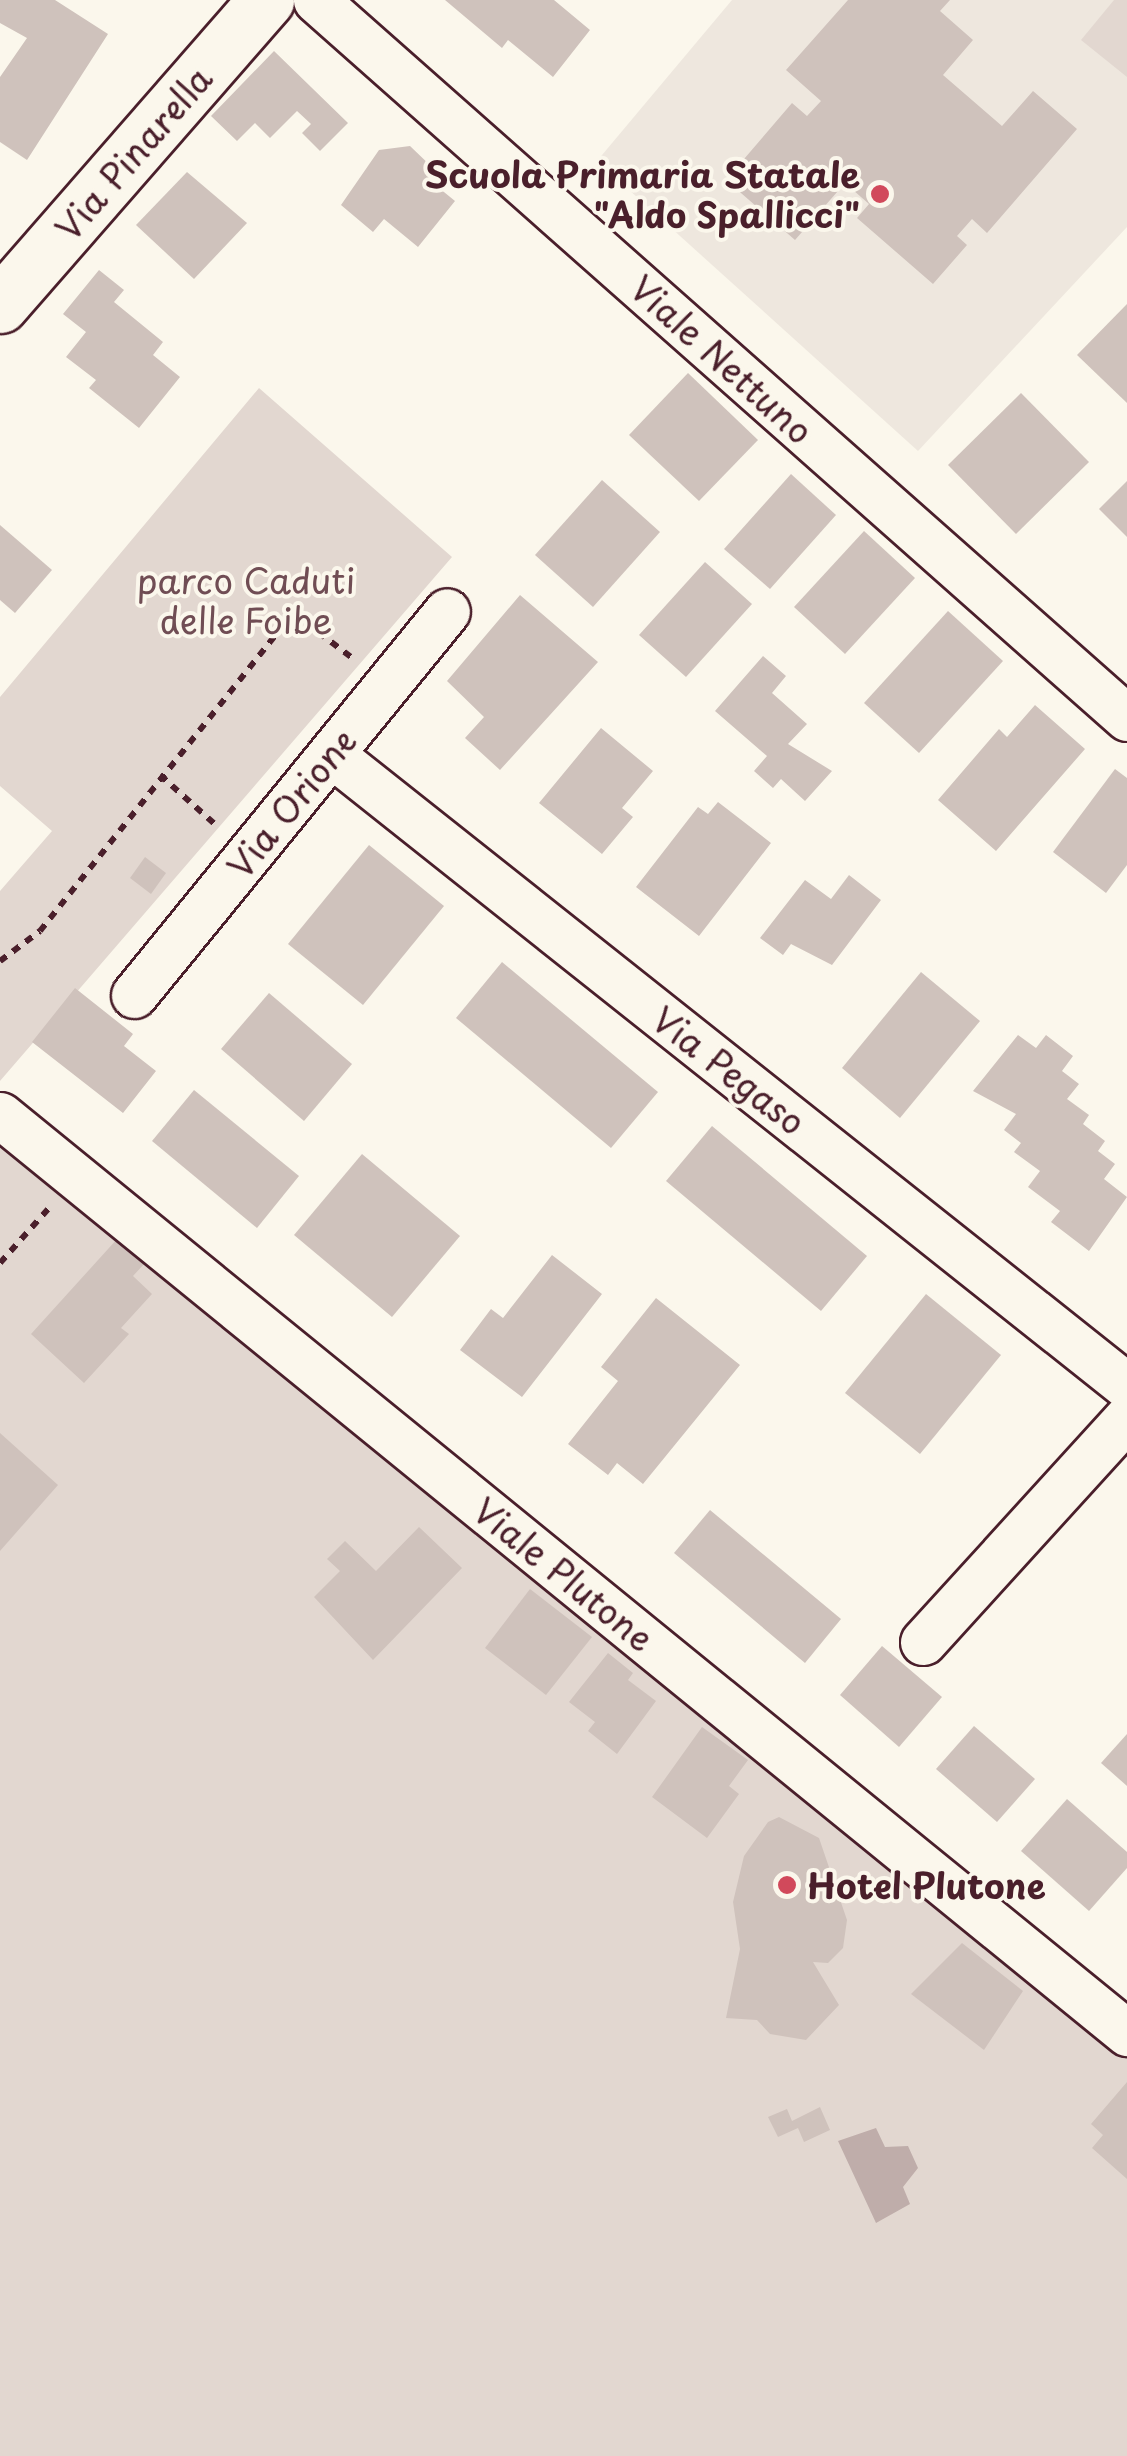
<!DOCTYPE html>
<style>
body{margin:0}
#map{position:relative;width:1127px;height:2456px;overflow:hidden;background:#fbf7ec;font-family:"Playpen Sans",sans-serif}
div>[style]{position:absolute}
.built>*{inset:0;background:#eee7de}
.green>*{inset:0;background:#e2d7d0}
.water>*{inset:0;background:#bfadaa}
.building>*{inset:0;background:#cfc2bc}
.path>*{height:6px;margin-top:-3px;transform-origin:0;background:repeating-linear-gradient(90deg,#4a1f2b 0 8px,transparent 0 16px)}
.roads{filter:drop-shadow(2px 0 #4a1f2b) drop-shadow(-2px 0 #4a1f2b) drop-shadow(0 2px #4a1f2b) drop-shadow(0 -2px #4a1f2b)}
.street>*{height:45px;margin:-22.5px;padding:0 22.5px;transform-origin:22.5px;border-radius:22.5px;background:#fbf7ec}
.secondary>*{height:55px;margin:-27.5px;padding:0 27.5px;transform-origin:27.5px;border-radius:27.5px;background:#fbf7ec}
.dots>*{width:28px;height:28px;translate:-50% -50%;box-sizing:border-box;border:5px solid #fbf7ec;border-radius:50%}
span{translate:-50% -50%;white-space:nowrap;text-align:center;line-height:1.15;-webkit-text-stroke:8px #fbf7ec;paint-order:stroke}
.street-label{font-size:35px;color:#4a1f2b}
.poi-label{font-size:35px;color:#4a1f2b;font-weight:700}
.right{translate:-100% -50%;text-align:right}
.left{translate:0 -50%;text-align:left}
.park-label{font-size:35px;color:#704d54}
</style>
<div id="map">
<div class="built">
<div style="clip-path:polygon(732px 0,1127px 0,1127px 227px,918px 451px,597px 161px)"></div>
</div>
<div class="green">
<div style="clip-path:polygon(1114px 0,1127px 0,1127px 77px,1081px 40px)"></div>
<div style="clip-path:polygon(259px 388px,452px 557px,0 1081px,0 891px,52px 831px,0 786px,0 697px)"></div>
<div style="clip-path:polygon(0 1148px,1127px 2046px,1127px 2456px,0 2456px)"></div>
</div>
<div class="water">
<div style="clip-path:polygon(876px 2128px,885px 2147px,908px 2146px,918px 2168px,903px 2187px,910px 2204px,876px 2223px,838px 2141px)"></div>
</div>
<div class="building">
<div style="clip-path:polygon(0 0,55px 0,108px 34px,27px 160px,0 142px,0 77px,27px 38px,0 23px)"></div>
<div style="clip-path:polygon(445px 0,554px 0,590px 30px,553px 77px,508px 40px,502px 48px)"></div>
<div style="clip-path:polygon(848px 0,950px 0,940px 11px,973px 40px,943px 75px,1002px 126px,1033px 91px,1077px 129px,987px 233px,972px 219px,957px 236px,967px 245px,933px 284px,857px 218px,869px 204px,845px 183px,795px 240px,726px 180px,792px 103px,807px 116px,821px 101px,786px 70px)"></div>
<div style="clip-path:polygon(274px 51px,348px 123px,320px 151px,302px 133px,311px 124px,297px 111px,270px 138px,255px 123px,237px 141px,211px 116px)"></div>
<div style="clip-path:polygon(410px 146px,435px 170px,428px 179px,455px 201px,418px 247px,384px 219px,373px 232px,341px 205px,379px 150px)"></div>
<div style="clip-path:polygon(187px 172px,247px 223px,194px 279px,136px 225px)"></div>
<div style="clip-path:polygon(99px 270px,124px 290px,114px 302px,163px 342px,153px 355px,180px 377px,139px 428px,89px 388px,96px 380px,66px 357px,86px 332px,63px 314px)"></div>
<div style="clip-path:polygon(1127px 304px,1127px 403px,1077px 355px)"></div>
<div style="clip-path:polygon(688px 373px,758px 440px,699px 501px,629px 435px)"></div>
<div style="clip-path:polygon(1021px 393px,1089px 462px,1016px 534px,948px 465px)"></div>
<div style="clip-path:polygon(791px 474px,836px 515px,770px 589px,724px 549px)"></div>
<div style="clip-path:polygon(602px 480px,660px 532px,593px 607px,535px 555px)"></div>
<div style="clip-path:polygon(1127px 481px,1127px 537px,1099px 509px)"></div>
<div style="clip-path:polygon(0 525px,52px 570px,15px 613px,0 600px)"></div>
<div style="clip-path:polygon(864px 531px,915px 578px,845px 654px,794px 607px)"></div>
<div style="clip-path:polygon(705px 562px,752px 604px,686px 677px,639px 635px)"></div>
<div style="clip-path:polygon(520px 595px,598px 662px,500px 770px,465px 738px,484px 717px,447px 681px)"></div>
<div style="clip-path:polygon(948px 611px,1003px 661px,919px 753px,864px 703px)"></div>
<div style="clip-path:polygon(763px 656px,786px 676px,772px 693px,807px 724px,788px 744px,832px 771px,805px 801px,781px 779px,773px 788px,754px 771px,767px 756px,715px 711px)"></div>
<div style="clip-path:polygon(1035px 705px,1085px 749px,996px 851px,938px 800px,999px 729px,1007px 737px)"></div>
<div style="clip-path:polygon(601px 728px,653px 771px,622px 808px,633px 817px,602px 854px,539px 803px)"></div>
<div style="clip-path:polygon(1115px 769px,1127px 778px,1127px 865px,1106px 893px,1053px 852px)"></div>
<div style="clip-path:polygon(718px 802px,771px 843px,699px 936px,636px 887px,698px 807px,708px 814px)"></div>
<div style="clip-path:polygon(369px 845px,444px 906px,363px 1005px,288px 944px)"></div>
<div style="clip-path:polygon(145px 857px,166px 873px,151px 894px,130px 878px)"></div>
<div style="clip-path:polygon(849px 875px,881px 900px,832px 965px,791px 944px,783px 955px,760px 938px,805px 880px,831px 899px)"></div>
<div style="clip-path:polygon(502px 962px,658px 1092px,611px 1148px,456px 1018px)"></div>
<div style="clip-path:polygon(921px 972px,980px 1021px,900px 1118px,842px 1068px)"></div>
<div style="clip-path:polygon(75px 988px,133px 1034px,124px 1046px,156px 1071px,123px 1113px,32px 1042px)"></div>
<div style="clip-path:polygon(269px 993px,352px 1064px,304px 1121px,221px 1049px)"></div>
<div style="clip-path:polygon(1018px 1035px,1036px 1048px,1046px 1035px,1073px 1056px,1062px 1071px,1079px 1084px,1067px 1099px,1089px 1115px,1083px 1124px,1105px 1141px,1098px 1151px,1115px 1164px,1104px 1179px,1127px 1197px,1089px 1251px,1051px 1222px,1060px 1211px,1028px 1187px,1040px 1171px,1014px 1152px,1021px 1143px,1004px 1130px,1016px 1114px,973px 1091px)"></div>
<div style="clip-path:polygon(194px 1090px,299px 1176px,257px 1228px,152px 1141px)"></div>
<div style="clip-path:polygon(712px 1126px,867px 1256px,821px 1311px,666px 1181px)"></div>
<div style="clip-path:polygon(362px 1154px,460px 1236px,392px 1317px,294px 1235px)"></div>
<div style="clip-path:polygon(118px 1238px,145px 1263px,133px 1276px,152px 1294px,121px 1328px,129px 1334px,84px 1383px,31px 1334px)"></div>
<div style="clip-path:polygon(552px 1255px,602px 1294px,522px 1397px,460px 1350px,491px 1309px,503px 1318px)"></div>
<div style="clip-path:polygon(926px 1294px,1001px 1355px,920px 1454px,845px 1393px)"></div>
<div style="clip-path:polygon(656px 1298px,740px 1365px,643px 1484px,617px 1463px,608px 1475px,568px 1444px,618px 1381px,601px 1367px)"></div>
<div style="clip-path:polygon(0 1433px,58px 1485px,0 1551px)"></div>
<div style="clip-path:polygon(710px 1510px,841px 1619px,805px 1663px,674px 1553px)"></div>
<div style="clip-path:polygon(419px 1527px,462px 1568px,373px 1660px,314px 1597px,340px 1571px,327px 1559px,345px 1541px,376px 1571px)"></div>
<div style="clip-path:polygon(530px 1589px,592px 1637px,546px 1695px,485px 1648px)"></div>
<div style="clip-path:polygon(882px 1646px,942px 1697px,899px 1747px,840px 1695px)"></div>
<div style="clip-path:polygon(608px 1653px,633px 1673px,628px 1680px,656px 1701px,617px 1754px,588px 1731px,595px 1722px,569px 1702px)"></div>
<div style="clip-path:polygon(974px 1726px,1035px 1779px,997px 1822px,936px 1769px)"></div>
<div style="clip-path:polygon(702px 1727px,748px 1760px,729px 1786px,739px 1794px,707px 1838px,652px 1797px)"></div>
<div style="clip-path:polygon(1127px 1734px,1127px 1786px,1101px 1763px)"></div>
<div style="clip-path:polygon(1067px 1799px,1127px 1852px,1127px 1868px,1089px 1911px,1021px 1851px)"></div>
<div style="clip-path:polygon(779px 1817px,819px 1838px,847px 1920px,843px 1948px,828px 1963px,813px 1962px,839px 2005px,806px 2040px,770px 2034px,757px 2020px,726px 2018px,740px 1949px,733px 1902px,744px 1856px,768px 1822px)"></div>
<div style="clip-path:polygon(962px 1943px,1023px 1991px,984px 2050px,911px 1994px)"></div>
<div style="clip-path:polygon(1127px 2082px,1127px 2179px,1092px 2148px,1103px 2135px,1091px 2124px)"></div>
<div style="clip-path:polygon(820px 2107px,830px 2130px,804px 2142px,798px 2128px,778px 2137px,768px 2117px,787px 2109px,792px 2121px)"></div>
</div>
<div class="path">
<div style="left:160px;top:775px;width:78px;rotate:41.9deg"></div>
<div style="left:0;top:961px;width:50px;rotate:-36.9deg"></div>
<div style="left:40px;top:931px;width:406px;rotate:-51.5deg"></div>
<div style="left:293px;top:613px;width:78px;rotate:37.2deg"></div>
<div style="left:0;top:1263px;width:74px;rotate:-48.3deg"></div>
</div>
<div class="roads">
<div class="street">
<div style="left:316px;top:0;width:1083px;rotate:41.52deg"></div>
<div style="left:331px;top:754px;width:1016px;rotate:38.45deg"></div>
<div style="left:134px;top:995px;width:495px;rotate:-50.8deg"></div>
<div style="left:0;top:1115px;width:1454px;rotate:39.16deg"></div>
<div style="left:923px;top:1642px;width:303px;rotate:-47.7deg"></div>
</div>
<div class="secondary">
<div style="left:0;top:305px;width:405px;rotate:-48.9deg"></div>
</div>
</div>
<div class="dots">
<div style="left:880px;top:194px;background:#d1495b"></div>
<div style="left:787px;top:1885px;background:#d1495b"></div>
</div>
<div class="street-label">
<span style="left:133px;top:153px;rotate:-49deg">Via Pinarella</span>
<span style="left:722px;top:359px;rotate:42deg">Viale Nettuno</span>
<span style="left:291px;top:803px;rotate:-51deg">Via Orione</span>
<span style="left:729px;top:1070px;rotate:38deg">Via Pegaso</span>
<span style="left:564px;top:1574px;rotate:39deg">Viale Plutone</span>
</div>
<div class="poi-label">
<span class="right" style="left:860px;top:194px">Scuola Primaria Statale<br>"Aldo Spallicci"</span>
<span class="left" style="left:807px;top:1885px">Hotel Plutone</span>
</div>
<div class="park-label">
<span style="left:246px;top:600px">parco Caduti<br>delle Foibe</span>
</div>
</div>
